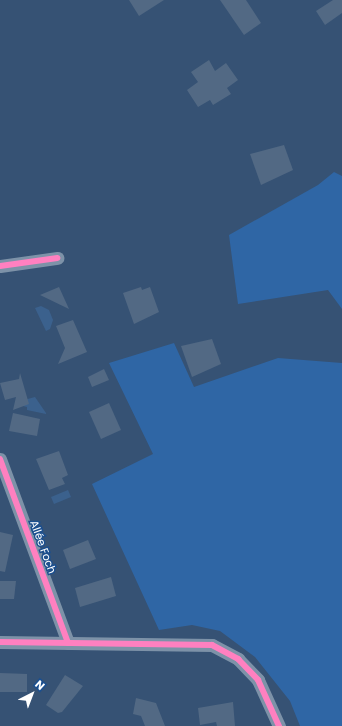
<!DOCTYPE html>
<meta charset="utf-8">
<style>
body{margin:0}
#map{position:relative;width:342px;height:726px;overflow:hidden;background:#365274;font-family:Poppins,sans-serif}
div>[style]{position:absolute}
.green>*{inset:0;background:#2f66a5}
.water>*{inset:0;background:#3b618d}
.building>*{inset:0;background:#526984}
.minor>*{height:13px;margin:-6.5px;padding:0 6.5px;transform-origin:6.5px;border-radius:6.5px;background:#7d92a8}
.cycleway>*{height:6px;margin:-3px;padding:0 3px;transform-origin:3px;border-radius:3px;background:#ff80c0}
span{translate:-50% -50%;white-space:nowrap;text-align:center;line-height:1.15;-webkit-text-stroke:3px #1b4f8f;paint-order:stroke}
.street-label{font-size:11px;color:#fff}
.north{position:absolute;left:12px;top:674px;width:40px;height:40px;-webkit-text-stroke:3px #1b4f8f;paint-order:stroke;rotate:42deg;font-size:11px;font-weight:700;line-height:16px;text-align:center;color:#fff}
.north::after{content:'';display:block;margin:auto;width:14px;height:18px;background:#fff;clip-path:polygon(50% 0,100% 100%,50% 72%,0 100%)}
</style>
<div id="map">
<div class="green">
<div style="clip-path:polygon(334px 172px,342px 176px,342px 309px,328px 290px,238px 304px,229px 235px,318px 185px)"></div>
<div style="clip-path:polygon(174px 343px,194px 387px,278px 358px,342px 363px,342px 726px,300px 726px,290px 701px,255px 657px,220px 631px,192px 625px,159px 630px,92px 484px,153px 454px,109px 363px)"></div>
</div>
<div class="water">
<div style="clip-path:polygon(41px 306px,49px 310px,53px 320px,50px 329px,46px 331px,35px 308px)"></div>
<div style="clip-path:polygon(35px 397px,46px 413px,46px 414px,27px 410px,27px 407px,23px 406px,24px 400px)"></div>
<div style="clip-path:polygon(68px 490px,71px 497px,54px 504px,51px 497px)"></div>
</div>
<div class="building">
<div style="clip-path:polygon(129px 0,164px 0,139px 16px)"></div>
<div style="clip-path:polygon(220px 0,246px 0,261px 23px,244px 35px)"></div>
<div style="clip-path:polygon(333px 0,342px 0,342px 13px,325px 25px,316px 11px)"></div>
<div style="clip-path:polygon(209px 60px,215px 71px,226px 63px,238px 80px,227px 88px,231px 94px,213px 105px,210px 100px,198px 107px,187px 90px,198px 82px,191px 72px)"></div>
<div style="clip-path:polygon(284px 145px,293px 170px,261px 185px,250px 154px)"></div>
<div style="clip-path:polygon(59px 287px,69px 309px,40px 295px)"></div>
<div style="clip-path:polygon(141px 287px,142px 290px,150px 287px,159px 312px,134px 324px,123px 293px)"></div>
<div style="clip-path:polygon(73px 320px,87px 352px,58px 364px,65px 348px,56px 326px)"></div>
<div style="clip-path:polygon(212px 339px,221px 364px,192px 377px,181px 346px)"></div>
<div style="clip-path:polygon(104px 369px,109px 380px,92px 387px,88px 377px)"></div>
<div style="clip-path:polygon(20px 373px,29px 404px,13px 410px,16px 397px,5px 400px,0 383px,19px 379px)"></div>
<div style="clip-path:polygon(109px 403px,121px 430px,101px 439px,89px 412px)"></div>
<div style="clip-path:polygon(13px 413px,40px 419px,37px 436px,9px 431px)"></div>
<div style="clip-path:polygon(59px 451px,68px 475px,62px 478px,65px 484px,49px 490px,36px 459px)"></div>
<div style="clip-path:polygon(0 532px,13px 535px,5px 572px,0 571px)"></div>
<div style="clip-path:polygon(88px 540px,96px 559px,70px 569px,63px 550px)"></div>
<div style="clip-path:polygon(111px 577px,116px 596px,80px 607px,75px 588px)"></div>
<div style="clip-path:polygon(0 581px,16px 581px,14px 599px,0 599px)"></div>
<div style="clip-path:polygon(0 673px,27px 674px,27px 692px,0 692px)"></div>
<div style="clip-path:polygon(65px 675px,83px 686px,62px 712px,58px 713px,46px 705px)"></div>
<div style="clip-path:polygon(136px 698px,156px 703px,165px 726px,145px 726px,141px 716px,133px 714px)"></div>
<div style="clip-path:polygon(233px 702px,235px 726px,217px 726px,216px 722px,200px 725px,198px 708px)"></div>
</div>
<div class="minor">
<div style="left:0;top:266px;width:58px;rotate:-8deg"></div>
<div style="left:0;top:459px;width:196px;rotate:69.7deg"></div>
<div style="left:0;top:642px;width:212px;rotate:0.8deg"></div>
<div style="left:212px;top:645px;width:30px;rotate:28deg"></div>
<div style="left:238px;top:659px;width:29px;rotate:46deg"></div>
<div style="left:258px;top:680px;width:51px;rotate:65.5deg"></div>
</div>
<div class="cycleway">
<div style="left:0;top:266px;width:58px;rotate:-8deg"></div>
<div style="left:0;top:459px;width:196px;rotate:69.7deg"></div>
<div style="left:0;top:642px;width:212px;rotate:0.8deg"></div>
<div style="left:212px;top:645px;width:30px;rotate:28deg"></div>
<div style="left:238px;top:659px;width:29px;rotate:46deg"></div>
<div style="left:258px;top:680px;width:51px;rotate:65.5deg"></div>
</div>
<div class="street-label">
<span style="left:43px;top:547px;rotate:70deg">Allée Foch</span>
</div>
<div class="north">N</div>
</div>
